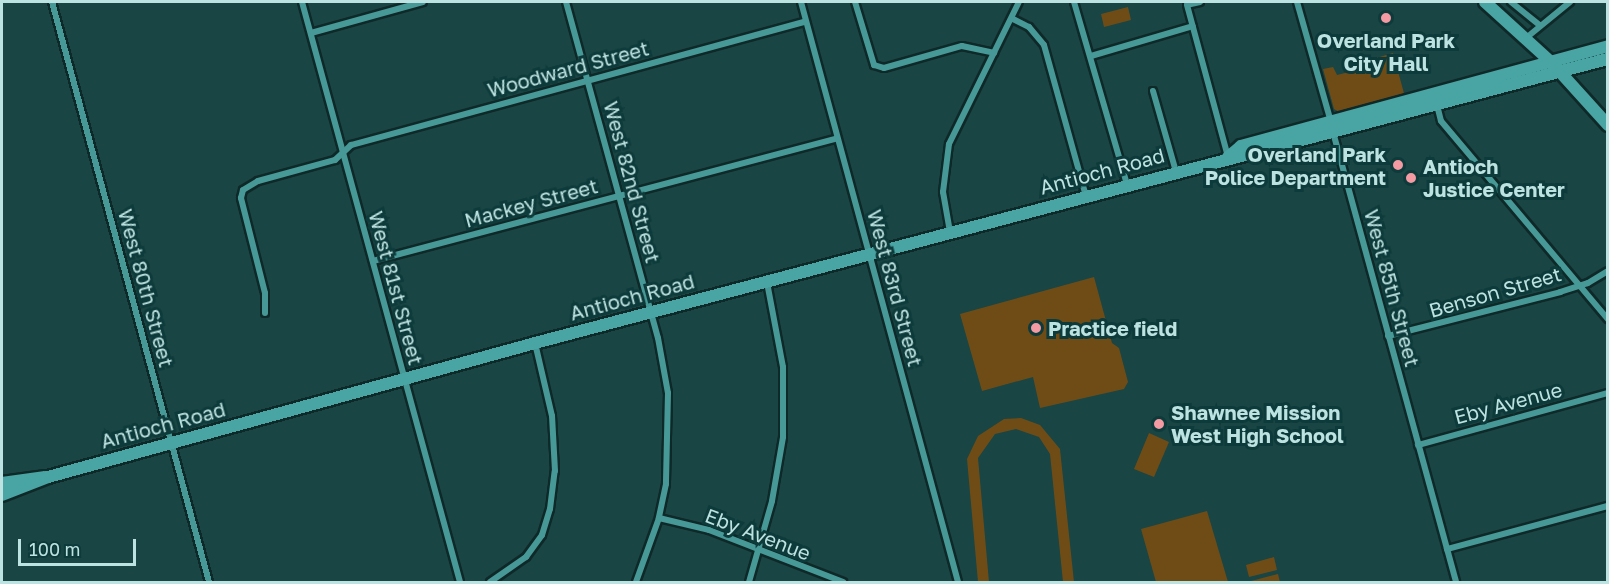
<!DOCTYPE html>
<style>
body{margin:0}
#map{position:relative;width:1609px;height:584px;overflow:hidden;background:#194544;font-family:"Golos Text",sans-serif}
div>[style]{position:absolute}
.green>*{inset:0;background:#6f4c16}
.roads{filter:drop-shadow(2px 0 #0f2928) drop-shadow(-2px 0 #0f2928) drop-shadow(0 2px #0f2928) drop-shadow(0 -2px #0f2928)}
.minor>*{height:6px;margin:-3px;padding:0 3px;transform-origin:3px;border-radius:3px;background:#479998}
.secondary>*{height:12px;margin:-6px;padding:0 6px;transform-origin:6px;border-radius:6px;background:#48a5a4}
.dots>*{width:16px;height:16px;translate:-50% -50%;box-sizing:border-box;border:3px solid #0d3a3a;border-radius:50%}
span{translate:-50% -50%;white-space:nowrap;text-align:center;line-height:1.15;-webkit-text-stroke:6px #0d3a3a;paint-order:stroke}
.poi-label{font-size:20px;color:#bce2e1;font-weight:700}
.right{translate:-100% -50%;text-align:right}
.left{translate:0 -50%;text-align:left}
.street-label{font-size:20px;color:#bce2e1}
.frame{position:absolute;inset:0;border:3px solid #bce2e1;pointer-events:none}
.scale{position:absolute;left:18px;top:539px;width:118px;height:27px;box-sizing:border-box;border:3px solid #bce2e1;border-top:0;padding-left:8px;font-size:18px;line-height:21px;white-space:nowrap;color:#bce2e1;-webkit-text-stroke:4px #0d3a3a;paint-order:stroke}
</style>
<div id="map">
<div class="green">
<div style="clip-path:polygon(1128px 7px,1131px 20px,1104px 27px,1101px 14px)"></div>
<div style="clip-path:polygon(1393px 53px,1405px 97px,1341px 113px,1334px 109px,1323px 69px,1333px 67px,1337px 75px,1377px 65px,1376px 58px)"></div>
<div style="clip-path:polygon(1094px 277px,1112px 343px,1119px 348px,1128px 382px,1124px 389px,1040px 408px,1033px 377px,982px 391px,960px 314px)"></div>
<div style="clip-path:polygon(1004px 419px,1021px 418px,1040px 425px,1060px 449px,1074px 582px,1063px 582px,1050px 454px,1039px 437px,1016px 429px,995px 434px,978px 458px,989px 582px,978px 582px,967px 459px,978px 436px)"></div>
<div style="clip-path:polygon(1149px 433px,1169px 442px,1154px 477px,1134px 469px)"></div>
<div style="clip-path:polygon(1207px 511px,1228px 582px,1156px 582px,1141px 529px)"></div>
<div style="clip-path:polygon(1274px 557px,1277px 570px,1249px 577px,1246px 565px)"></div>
<div style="clip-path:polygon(1278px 574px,1280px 582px,1251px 582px,1251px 581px)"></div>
</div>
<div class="roads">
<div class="minor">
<div style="left:52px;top:2px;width:601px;rotate:74.85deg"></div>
<div style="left:302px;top:2px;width:601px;rotate:74.76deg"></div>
<div style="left:566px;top:2px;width:348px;rotate:74.7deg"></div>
<div style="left:658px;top:338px;width:56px;rotate:79.7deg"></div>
<div style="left:668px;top:393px;width:91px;rotate:91.3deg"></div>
<div style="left:666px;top:484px;width:35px;rotate:102deg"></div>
<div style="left:659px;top:518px;width:68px;rotate:109.8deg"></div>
<div style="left:801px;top:2px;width:601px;rotate:74.85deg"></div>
<div style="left:855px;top:2px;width:66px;rotate:73.2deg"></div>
<div style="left:874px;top:65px;width:10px;rotate:17deg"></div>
<div style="left:884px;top:68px;width:81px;rotate:-15.8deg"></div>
<div style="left:962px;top:46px;width:33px;rotate:12deg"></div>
<div style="left:1074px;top:2px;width:191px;rotate:73.8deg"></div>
<div style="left:1200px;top:2px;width:13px;rotate:167deg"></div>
<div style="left:1187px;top:5px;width:157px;rotate:74.9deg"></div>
<div style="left:1297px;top:2px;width:125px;rotate:74.2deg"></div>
<div style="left:1511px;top:2px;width:36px;rotate:39deg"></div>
<div style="left:1013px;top:19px;width:18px;rotate:27deg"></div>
<div style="left:1029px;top:27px;width:23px;rotate:50deg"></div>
<div style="left:1044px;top:45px;width:157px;rotate:74.5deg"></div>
<div style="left:311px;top:33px;width:116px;rotate:-15.5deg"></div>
<div style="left:1526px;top:38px;width:57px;rotate:-39.3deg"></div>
<div style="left:1091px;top:56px;width:106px;rotate:-16.4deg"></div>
<div style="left:1153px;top:91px;width:84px;rotate:74.1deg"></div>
<div style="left:1437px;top:105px;width:16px;rotate:76deg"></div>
<div style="left:1441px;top:121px;width:259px;rotate:49.9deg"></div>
<div style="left:1333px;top:132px;width:467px;rotate:74.7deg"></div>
<div style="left:950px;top:232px;width:41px;rotate:-99.9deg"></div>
<div style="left:943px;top:192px;width:48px;rotate:-82.9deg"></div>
<div style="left:949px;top:144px;width:158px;rotate:-63.8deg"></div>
<div style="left:373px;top:261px;width:480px;rotate:-14.8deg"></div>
<div style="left:265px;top:313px;width:20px;rotate:-90deg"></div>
<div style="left:265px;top:293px;width:98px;rotate:-104.2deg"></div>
<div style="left:241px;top:198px;width:8px;rotate:-76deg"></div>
<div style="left:243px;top:190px;width:17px;rotate:-31deg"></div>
<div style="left:258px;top:181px;width:80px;rotate:-15.3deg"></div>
<div style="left:335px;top:160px;width:22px;rotate:-43deg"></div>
<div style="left:351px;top:145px;width:470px;rotate:-15.2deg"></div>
<div style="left:1388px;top:336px;width:178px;rotate:-14.3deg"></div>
<div style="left:1560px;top:292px;width:29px;rotate:-18deg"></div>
<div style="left:1588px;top:283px;width:23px;rotate:-31deg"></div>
<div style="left:1418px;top:445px;width:197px;rotate:-15.3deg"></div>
<div style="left:659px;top:518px;width:51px;rotate:13.5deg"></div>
<div style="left:709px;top:530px;width:144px;rotate:21.2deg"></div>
<div style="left:1447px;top:549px;width:167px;rotate:-15deg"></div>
<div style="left:490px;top:582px;width:44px;rotate:-34.8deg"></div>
<div style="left:526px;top:557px;width:27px;rotate:-54deg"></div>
<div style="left:542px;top:535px;width:27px;rotate:-73deg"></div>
<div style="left:550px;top:509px;width:38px;rotate:-83deg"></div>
<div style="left:555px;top:471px;width:55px;rotate:-93.1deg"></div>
<div style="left:552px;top:416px;width:75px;rotate:-103.1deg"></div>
<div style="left:749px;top:582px;width:84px;rotate:-74.1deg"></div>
<div style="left:772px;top:501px;width:65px;rotate:-80.2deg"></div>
<div style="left:783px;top:437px;width:70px;rotate:-90deg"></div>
<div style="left:783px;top:367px;width:86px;rotate:-100.7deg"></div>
</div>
<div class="secondary">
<div style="left:1485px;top:2px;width:89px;rotate:42.3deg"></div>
<div style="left:1551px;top:62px;width:85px;rotate:47.9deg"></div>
<div style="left:1228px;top:157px;width:17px;rotate:-40deg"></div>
<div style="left:1241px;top:146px;width:380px;rotate:-15.2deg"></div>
<div style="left:2px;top:483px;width:42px;rotate:-8.1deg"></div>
<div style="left:2px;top:495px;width:49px;rotate:-21.4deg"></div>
<div style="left:48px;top:477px;width:505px;rotate:-15.38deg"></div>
<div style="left:535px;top:343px;width:1110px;rotate:-14.83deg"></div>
</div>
</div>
<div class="dots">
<div style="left:1386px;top:18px;background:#f49aa2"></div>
<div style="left:1398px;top:165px;background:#f49aa2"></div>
<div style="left:1411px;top:178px;background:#f49aa2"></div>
<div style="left:1036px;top:328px;background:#f49aa2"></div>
<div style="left:1159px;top:424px;background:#f49aa2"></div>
</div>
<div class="poi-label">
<span style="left:1386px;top:52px">Overland Park<br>City Hall</span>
<span class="right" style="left:1386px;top:166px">Overland Park<br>Police Department</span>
<span class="left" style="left:1423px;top:178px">Antioch<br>Justice Center</span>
<span class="left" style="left:1048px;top:328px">Practice field</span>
<span class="left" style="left:1171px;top:424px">Shawnee Mission<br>West High School</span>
</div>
<div class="street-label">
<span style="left:568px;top:69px;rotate:-15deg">Woodward Street</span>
<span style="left:1102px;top:171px;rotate:-15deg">Antioch Road</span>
<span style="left:632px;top:182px;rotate:75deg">West 82nd Street</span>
<span style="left:531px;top:203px;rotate:-15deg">Mackey Street</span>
<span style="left:146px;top:288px;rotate:75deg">West 80th Street</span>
<span style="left:396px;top:288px;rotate:75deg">West 81st Street</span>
<span style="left:895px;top:288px;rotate:75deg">West 83rd Street</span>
<span style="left:1392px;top:288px;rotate:75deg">West 85th Street</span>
<span style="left:1495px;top:292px;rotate:-16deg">Benson Street</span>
<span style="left:632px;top:297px;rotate:-15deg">Antioch Road</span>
<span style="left:1508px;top:403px;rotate:-15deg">Eby Avenue</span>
<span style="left:163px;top:425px;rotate:-15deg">Antioch Road</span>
<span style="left:758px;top:534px;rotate:21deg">Eby Avenue</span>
</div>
<div class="frame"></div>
<div class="scale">100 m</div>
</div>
